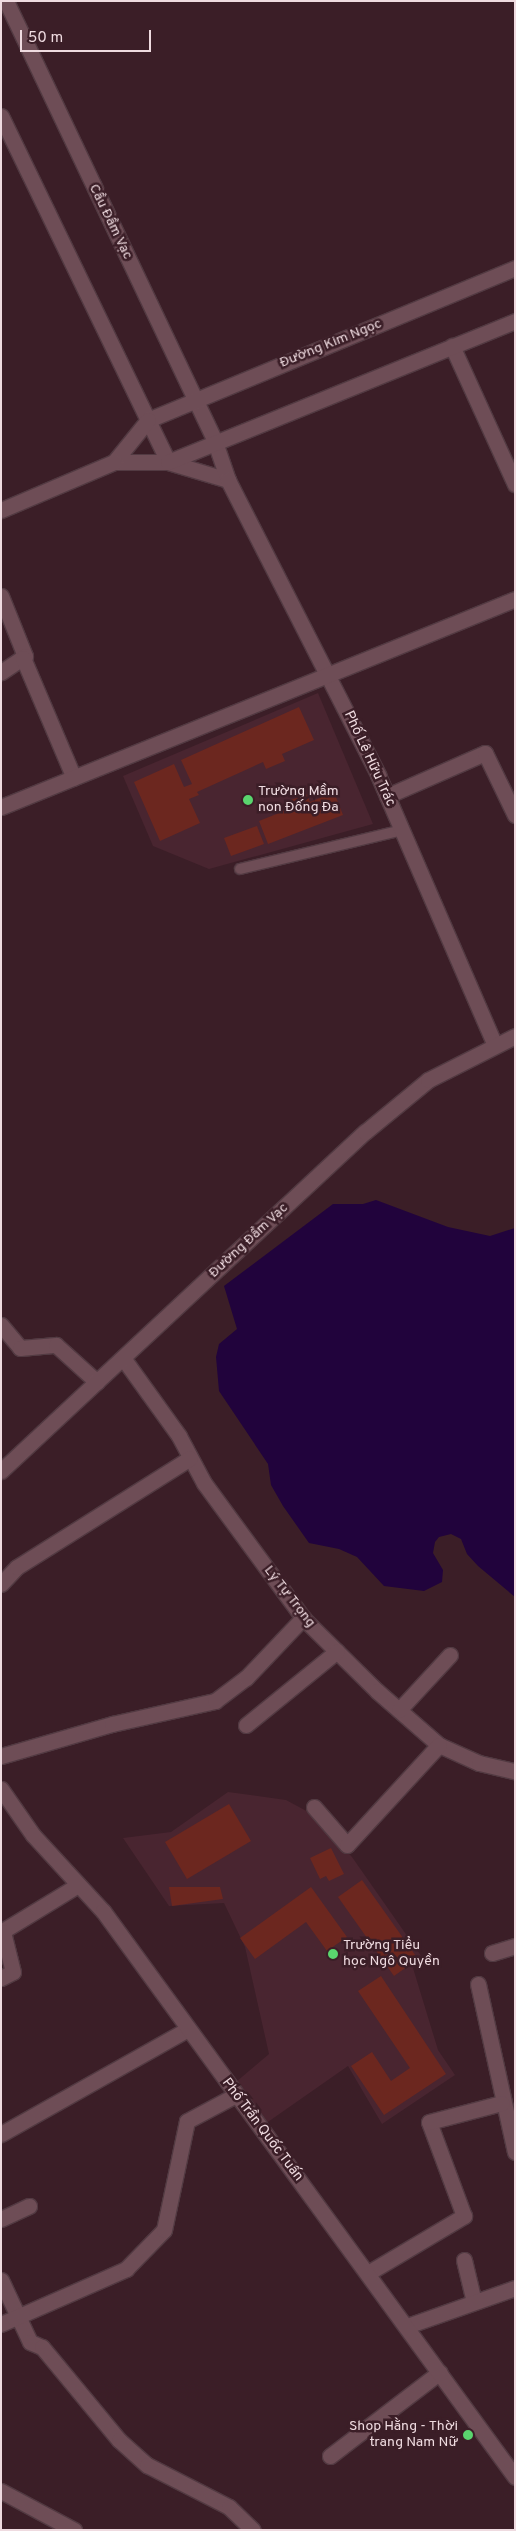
<!DOCTYPE html>
<meta charset="utf-8">
<style>
body{margin:0}
#map{position:relative;width:516px;height:2531px;overflow:hidden;background:#3b1e27;font-family:Overpass,sans-serif}
div>[style]{position:absolute}
.built>*{inset:0;background:#492530}
.water>*{inset:0;background:#21033c}
.building>*{inset:0;background:#6c271f}
.roads{filter:drop-shadow(1px 0 #523a42) drop-shadow(-1px 0 #523a42) drop-shadow(0 1px #523a42) drop-shadow(0 -1px #523a42)}
.lane>*{height:10px;margin:-5px;padding:0 5px;transform-origin:5px;border-radius:5px;background:#6e4d56}
.street>*{height:15px;margin:-7.5px;padding:0 7.5px;transform-origin:7.5px;border-radius:7.5px;background:#6e4d56}
.secondary>*{height:15px;margin:-7.5px;padding:0 7.5px;transform-origin:7.5px;border-radius:7.5px;background:#6e4d56}
.dots>*{width:14px;height:14px;translate:-50% -50%;box-sizing:border-box;border:2px solid #3b1e27;border-radius:50%}
span{translate:-50% -50%;white-space:nowrap;text-align:center;line-height:1.15;-webkit-text-stroke:5px #3b1e27;paint-order:stroke}
.street-label{font-size:14px;color:#efdbe0}
.poi-label{font-size:14px;color:#efdbe0}
.left{translate:0 -50%;text-align:left}
.right{translate:-100% -50%;text-align:right}
.frame{position:absolute;inset:0;border:2px solid #efdbe0;pointer-events:none}
.scale{position:absolute;left:20px;top:30px;width:131px;height:22px;box-sizing:border-box;border:2px solid #efdbe0;border-top:0;padding-left:6px;font-size:15px;line-height:18px;white-space:nowrap;color:#efdbe0;-webkit-text-stroke:4px #3b1e27;paint-order:stroke}
</style>
<div id="map">
<div class="built">
<div style="clip-path:polygon(318px 693px,373px 824px,209px 869px,153px 846px,123px 776px)"></div>
<div style="clip-path:polygon(228px 1792px,286px 1800px,312px 1814px,352px 1857px,424px 1960px,413px 1968px,438px 2050px,455px 2075px,382px 2124px,348px 2066px,265px 2124px,236px 2082px,269px 2054px,245px 1947px,224px 1903px,169px 1906px,123px 1838px,171px 1832px)"></div>
</div>
<div class="water">
<div style="clip-path:polygon(376px 1200px,448px 1227px,490px 1236px,515px 1228px,515px 1597px,478px 1566px,467px 1554px,461px 1539px,451px 1534px,439px 1537px,435px 1542px,433px 1553px,443px 1570px,442px 1582px,424px 1591px,384px 1586px,357px 1557px,339px 1549px,309px 1543px,283px 1506px,271px 1485px,268px 1464px,219px 1391px,216px 1357px,219px 1344px,237px 1329px,224px 1286px,333px 1204px,363px 1204px)"></div>
</div>
<div class="building">
<div style="clip-path:polygon(299px 707px,314px 740px,282px 754px,285px 761px,266px 769px,263px 762px,197px 792px,199px 795px,189px 799px,200px 823px,160px 841px,134px 782px,174px 764px,184px 787px,192px 784px,181px 760px)"></div>
<div style="clip-path:polygon(334px 792px,343px 815px,268px 844px,259px 821px,294px 807px,291px 800px,307px 794px,310px 802px)"></div>
<div style="clip-path:polygon(257px 826px,264px 844px,231px 856px,224px 838px)"></div>
<div style="clip-path:polygon(229px 1804px,251px 1841px,187px 1879px,165px 1842px)"></div>
<div style="clip-path:polygon(331px 1848px,344px 1874px,329px 1881px,326px 1876px,320px 1879px,310px 1858px)"></div>
<div style="clip-path:polygon(362px 1880px,418px 1959px,394px 1976px,338px 1897px)"></div>
<div style="clip-path:polygon(169px 1887px,220px 1887px,223px 1899px,172px 1906px)"></div>
<div style="clip-path:polygon(311px 1887px,347px 1937px,327px 1951px,306px 1922px,255px 1959px,240px 1938px)"></div>
<div style="clip-path:polygon(381px 1976px,446px 2074px,384px 2115px,351px 2066px,372px 2052px,391px 2081px,410px 2068px,358px 1991px)"></div>
</div>
<div class="roads">
<div class="lane">
<div style="left:240px;top:869px;width:167px;rotate:-13.5deg"></div>
</div>
<div class="street">
<div style="left:452px;top:346px;width:152px;rotate:65.5deg"></div>
<div style="left:168px;top:462px;width:63px;rotate:16.7deg"></div>
<div style="left:228px;top:480px;width:40px;rotate:-108.9deg"></div>
<div style="left:228px;top:480px;width:331px;rotate:63deg"></div>
<div style="left:378px;top:775px;width:295px;rotate:66.6deg"></div>
<div style="left:1px;top:596px;width:65px;rotate:68.2deg"></div>
<div style="left:25px;top:656px;width:29px;rotate:146deg"></div>
<div style="left:23px;top:658px;width:130px;rotate:67deg"></div>
<div style="left:387px;top:796px;width:107px;rotate:-23.7deg"></div>
<div style="left:485px;top:753px;width:69px;rotate:64.2deg"></div>
<div style="left:1px;top:807px;width:554px;rotate:-22.03deg"></div>
<div style="left:1px;top:1325px;width:30px;rotate:50deg"></div>
<div style="left:20px;top:1348px;width:36px;rotate:-5deg"></div>
<div style="left:56px;top:1345px;width:55px;rotate:42.1deg"></div>
<div style="left:123px;top:1358px;width:96px;rotate:54.3deg"></div>
<div style="left:179px;top:1436px;width:53px;rotate:62deg"></div>
<div style="left:204px;top:1483px;width:167px;rotate:53.7deg"></div>
<div style="left:303px;top:1618px;width:104px;rotate:44.6deg"></div>
<div style="left:377px;top:1691px;width:82px;rotate:41.1deg"></div>
<div style="left:439px;top:1745px;width:44px;rotate:24.2deg"></div>
<div style="left:479px;top:1763px;width:37px;rotate:13deg"></div>
<div style="left:1px;top:1584px;width:23px;rotate:-47deg"></div>
<div style="left:17px;top:1567px;width:204px;rotate:-32.2deg"></div>
<div style="left:399px;top:1710px;width:75px;rotate:-47.2deg"></div>
<div style="left:246px;top:1725px;width:117px;rotate:-39.1deg"></div>
<div style="left:1px;top:1756px;width:116px;rotate:-16.1deg"></div>
<div style="left:112px;top:1724px;width:106px;rotate:-12.6deg"></div>
<div style="left:215px;top:1701px;width:39px;rotate:-37deg"></div>
<div style="left:246px;top:1678px;width:83px;rotate:-46.5deg"></div>
<div style="left:314px;top:1807px;width:50px;rotate:49deg"></div>
<div style="left:347px;top:1845px;width:136px;rotate:-47.4deg"></div>
<div style="left:1px;top:1932px;width:90px;rotate:-31.4deg"></div>
<div style="left:492px;top:1953px;width:24px;rotate:-17deg"></div>
<div style="left:1px;top:1978px;width:13px;rotate:-27deg"></div>
<div style="left:13px;top:1972px;width:41px;rotate:-104deg"></div>
<div style="left:478px;top:1984px;width:172px;rotate:77.6deg"></div>
<div style="left:1px;top:2134px;width:212px;rotate:-29.3deg"></div>
<div style="left:1px;top:2219px;width:31px;rotate:-25deg"></div>
<div style="left:464px;top:2260px;width:43px;rotate:76.6deg"></div>
<div style="left:368px;top:2273px;width:112px;rotate:-30.7deg"></div>
<div style="left:464px;top:2216px;width:100px;rotate:-110.4deg"></div>
<div style="left:429px;top:2122px;width:75px;rotate:-14.6deg"></div>
<div style="left:1px;top:2280px;width:68px;rotate:64.9deg"></div>
<div style="left:30px;top:2342px;width:13px;rotate:23deg"></div>
<div style="left:42px;top:2347px;width:121px;rotate:50.4deg"></div>
<div style="left:119px;top:2440px;width:38px;rotate:42deg"></div>
<div style="left:147px;top:2465px;width:92px;rotate:27.1deg"></div>
<div style="left:229px;top:2507px;width:33px;rotate:44deg"></div>
<div style="left:1px;top:2324px;width:137px;rotate:-23.7deg"></div>
<div style="left:126px;top:2269px;width:54px;rotate:-45.7deg"></div>
<div style="left:164px;top:2230px;width:111px;rotate:-78.1deg"></div>
<div style="left:187px;top:2121px;width:55px;rotate:-28deg"></div>
<div style="left:407px;top:2326px;width:114px;rotate:-19.4deg"></div>
<div style="left:330px;top:2456px;width:138px;rotate:-37.4deg"></div>
<div style="left:1px;top:2491px;width:83px;rotate:28.1deg"></div>
</div>
<div class="secondary">
<div style="left:6px;top:1px;width:488px;rotate:64.6deg"></div>
<div style="left:1px;top:116px;width:384px;rotate:64.2deg"></div>
<div style="left:515px;top:268px;width:397px;rotate:157.5deg"></div>
<div style="left:148px;top:420px;width:54px;rotate:129deg"></div>
<div style="left:114px;top:462px;width:54px"></div>
<div style="left:168px;top:462px;width:375px;rotate:-22.1deg"></div>
<div style="left:1px;top:510px;width:123px;rotate:-23deg"></div>
<div style="left:1px;top:1471px;width:497px;rotate:-43deg"></div>
<div style="left:365px;top:1132px;width:82px;rotate:-39.5deg"></div>
<div style="left:428px;top:1080px;width:97px;rotate:-26.8deg"></div>
<div style="left:1px;top:1789px;width:56px;rotate:55.2deg"></div>
<div style="left:33px;top:1835px;width:103px;rotate:47.4deg"></div>
<div style="left:103px;top:1911px;width:700px;rotate:53.95deg"></div>
</div>
</div>
<div class="dots">
<div style="left:248px;top:800px;background:#5ad56e"></div>
<div style="left:333px;top:1954px;background:#5ad56e"></div>
<div style="left:468px;top:2435px;background:#5ad56e"></div>
</div>
<div class="street-label">
<span style="left:110px;top:222px;rotate:64deg">Cầu Đầm Vạc</span>
<span style="left:331px;top:344px;rotate:-22deg">Đường Kim Ngọc</span>
<span style="left:369px;top:759px;rotate:65deg">Phố Lê Hữu Trác</span>
<span style="left:249px;top:1241px;rotate:-43deg">Đường Đầm Vạc</span>
<span style="left:289px;top:1597px;rotate:52deg">Lý Tự Trọng</span>
<span style="left:262px;top:2130px;rotate:53deg">Phố Trần Quốc Tuấn</span>
</div>
<div class="poi-label">
<span class="left" style="left:258px;top:800px">Trường Mầm<br>non Đống Đa</span>
<span class="left" style="left:343px;top:1954px">Trường Tiểu<br>học Ngô Quyền</span>
<span class="right" style="left:458px;top:2435px">Shop Hằng - Thời<br>trang Nam Nữ</span>
</div>
<div class="frame"></div>
<div class="scale">50 m</div>
</div>
